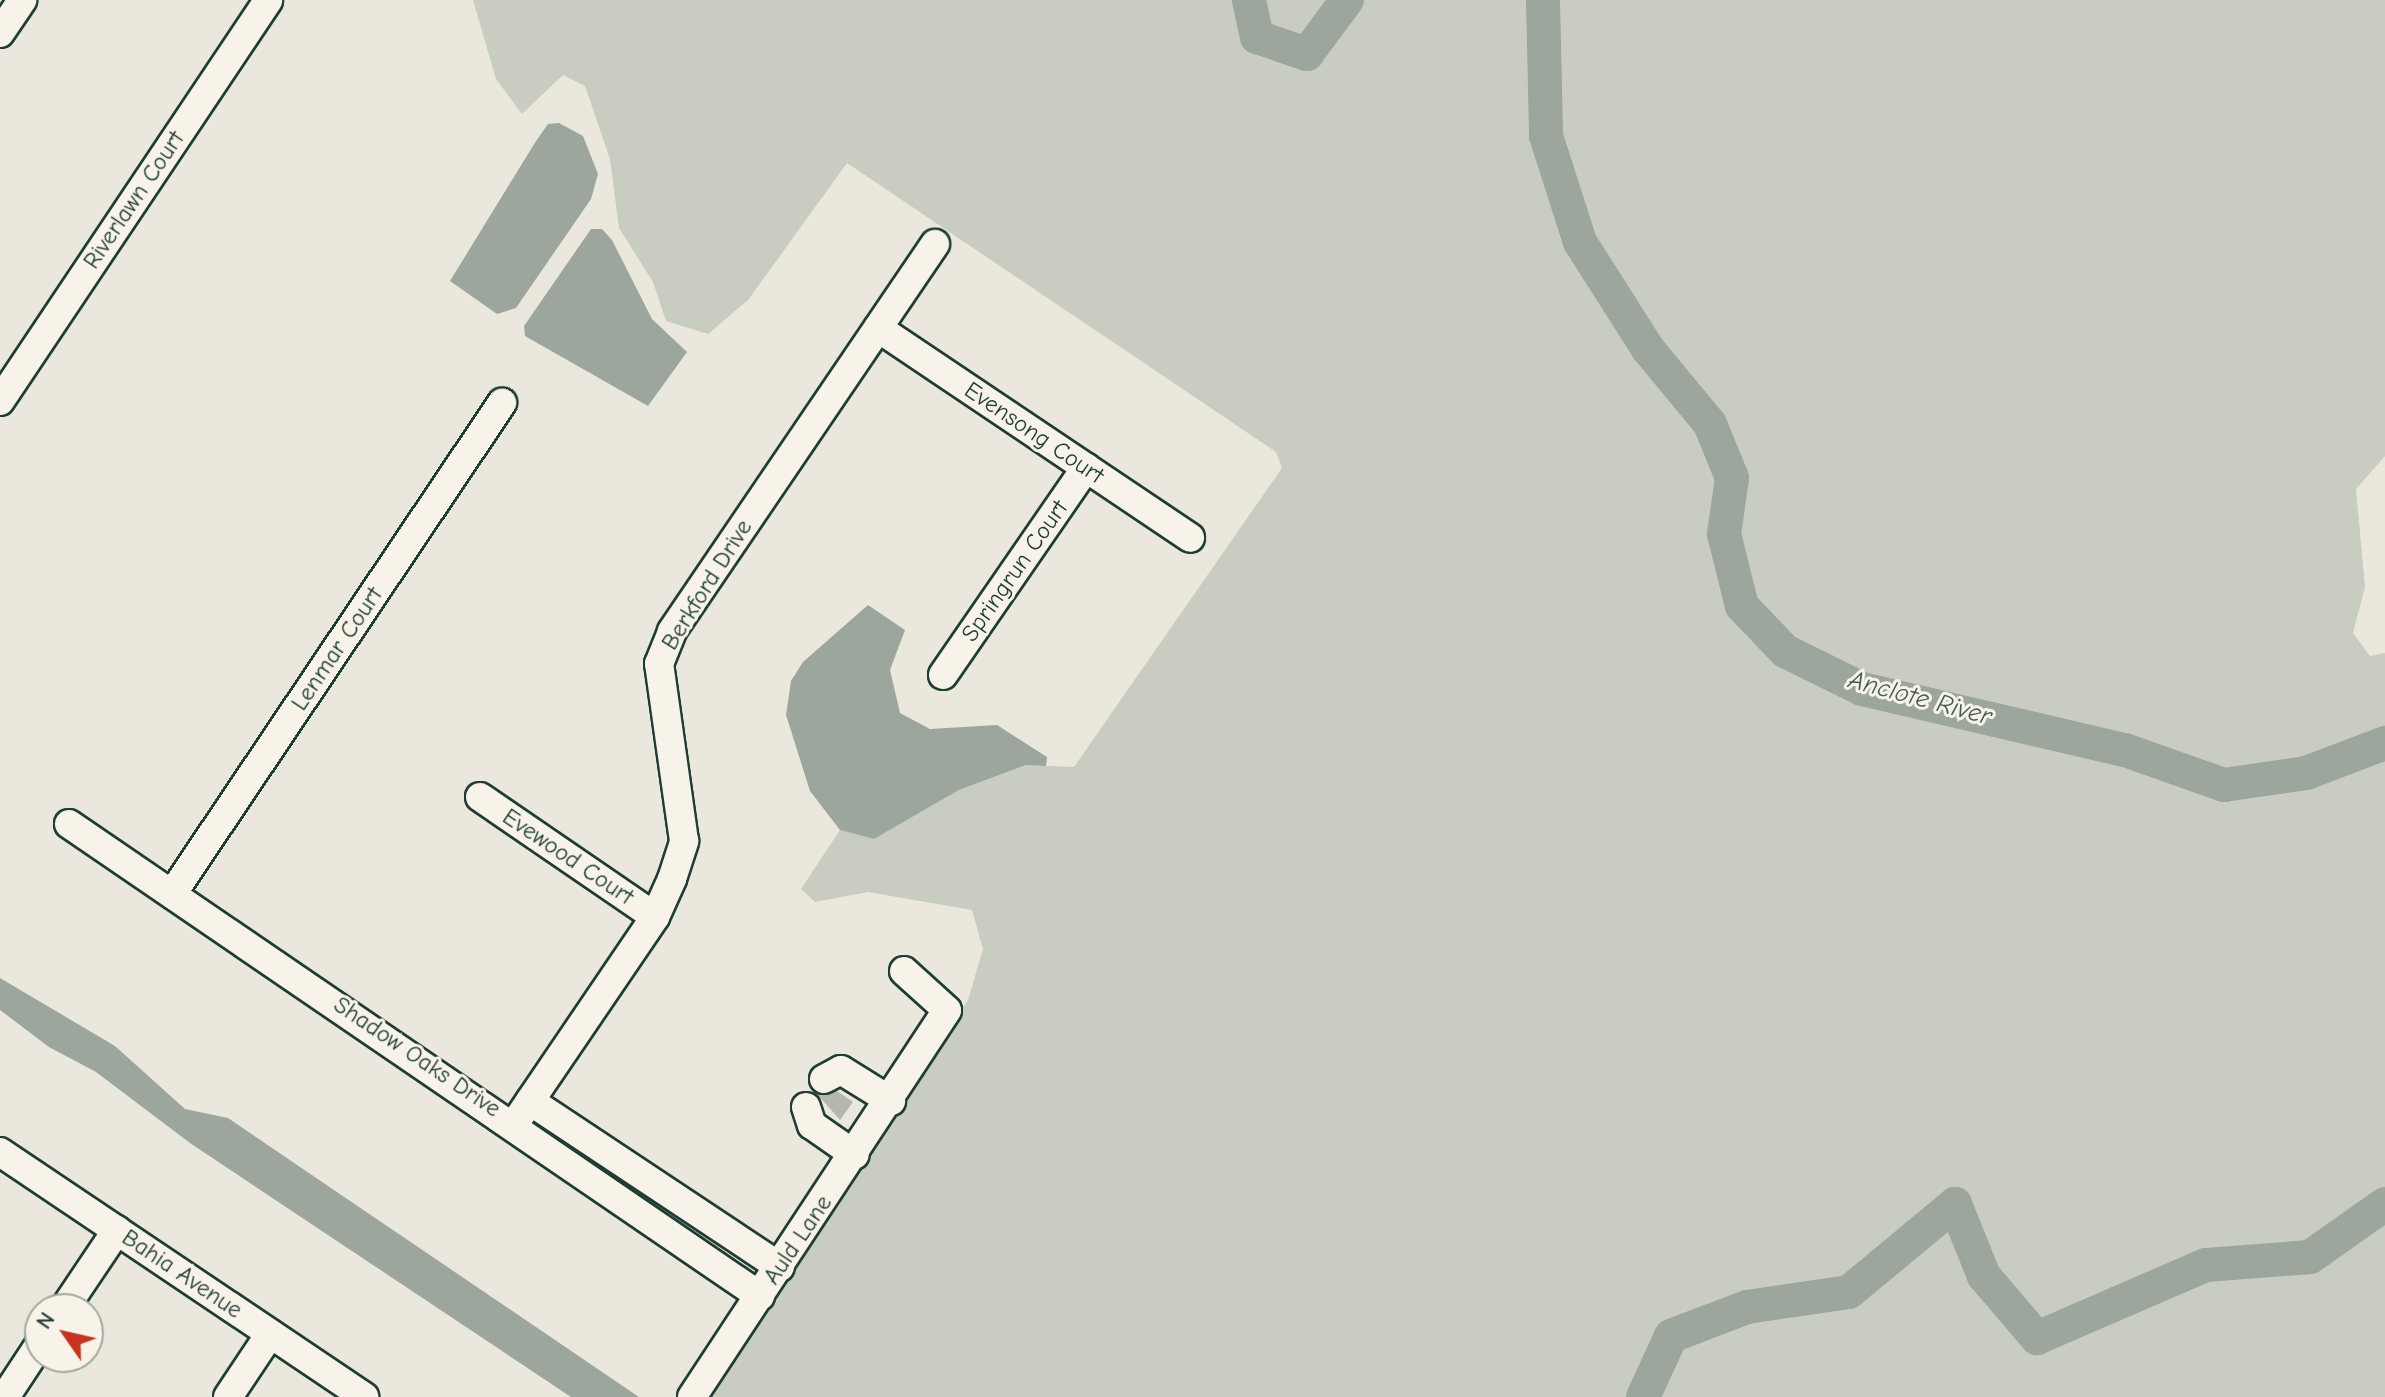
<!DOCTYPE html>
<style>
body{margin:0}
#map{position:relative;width:2385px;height:1397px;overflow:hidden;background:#eae8dd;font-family:"Comic Neue",sans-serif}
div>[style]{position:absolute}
.green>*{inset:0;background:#c8ccc1}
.water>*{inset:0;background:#9ca69c}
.river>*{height:34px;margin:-17px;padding:0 17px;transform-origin:17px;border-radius:17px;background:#9ca69c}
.building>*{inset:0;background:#b2b8ae}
.roads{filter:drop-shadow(2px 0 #1f3d34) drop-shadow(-2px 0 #1f3d34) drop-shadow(0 2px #1f3d34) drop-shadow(0 -2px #1f3d34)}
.minor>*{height:28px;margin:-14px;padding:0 14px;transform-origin:14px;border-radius:14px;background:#f7f3e8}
span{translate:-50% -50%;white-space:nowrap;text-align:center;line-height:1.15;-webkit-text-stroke:6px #f7f3e8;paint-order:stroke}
.street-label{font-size:24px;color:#1f3d34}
.water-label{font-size:26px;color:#445c53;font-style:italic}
.north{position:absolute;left:24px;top:1293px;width:80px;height:80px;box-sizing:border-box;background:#f7f3e8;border:2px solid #a1aaa0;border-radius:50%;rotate:304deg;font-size:22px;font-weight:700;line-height:32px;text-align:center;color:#1f3d34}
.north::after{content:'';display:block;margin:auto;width:28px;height:36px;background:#c8321e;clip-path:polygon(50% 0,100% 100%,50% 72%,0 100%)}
</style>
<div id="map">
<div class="green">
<div style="clip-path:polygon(473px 0,2385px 0,2385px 456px,2356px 489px,2365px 587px,2353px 633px,2370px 656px,2385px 653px,2385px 1397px,705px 1397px,968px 1000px,983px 949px,972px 910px,868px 892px,815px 902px,801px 889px,840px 830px,874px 839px,959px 790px,1026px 765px,1074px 767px,1282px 468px,1276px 452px,847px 163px,748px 300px,708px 334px,666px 321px,653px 282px,619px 228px,610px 159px,585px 86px,563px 75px,522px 114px,496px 79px)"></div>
</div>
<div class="water">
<div style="clip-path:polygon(559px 123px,583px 136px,598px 174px,591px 199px,516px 308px,497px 314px,450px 281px,536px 141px,548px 124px)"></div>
<div style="clip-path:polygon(591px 229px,602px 229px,612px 240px,652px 319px,687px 352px,648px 406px,525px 336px,524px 326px)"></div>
<div style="clip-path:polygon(868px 605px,905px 630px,890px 670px,900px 713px,930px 729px,997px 725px,1047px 757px,1046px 766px,1026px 765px,959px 790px,874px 839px,840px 830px,810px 791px,786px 715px,791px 681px,803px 662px)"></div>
<div style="clip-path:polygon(0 978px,115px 1046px,185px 1109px,228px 1118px,639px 1397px,571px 1397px,190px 1143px,96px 1072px,49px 1047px,0 1010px)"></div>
</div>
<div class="river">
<div style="left:1249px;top:0;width:38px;rotate:78deg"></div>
<div style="left:1257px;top:37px;width:53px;rotate:18.8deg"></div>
<div style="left:1307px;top:54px;width:67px;rotate:-53.5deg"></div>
<div style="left:1543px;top:0;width:136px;rotate:88.7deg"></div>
<div style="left:1546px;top:136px;width:111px;rotate:72.2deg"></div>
<div style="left:1580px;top:242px;width:127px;rotate:57.6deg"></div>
<div style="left:1648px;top:349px;width:97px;rotate:50.4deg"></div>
<div style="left:1710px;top:424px;width:58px;rotate:67.8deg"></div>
<div style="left:1732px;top:478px;width:57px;rotate:98.1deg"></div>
<div style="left:1724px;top:534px;width:74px;rotate:76deg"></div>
<div style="left:1742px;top:606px;width:62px;rotate:46.3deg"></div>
<div style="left:1785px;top:651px;width:86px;rotate:26.3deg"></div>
<div style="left:1862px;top:689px;width:270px;rotate:13.1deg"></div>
<div style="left:2125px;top:750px;width:105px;rotate:19.5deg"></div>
<div style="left:2224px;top:785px;width:83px;rotate:-8.3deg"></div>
<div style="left:2306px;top:773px;width:85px;rotate:-20.8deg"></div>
<div style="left:1643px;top:1397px;width:67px;rotate:-65.3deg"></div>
<div style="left:1671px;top:1336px;width:81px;rotate:-20.9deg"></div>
<div style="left:1747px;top:1307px;width:103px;rotate:-8.4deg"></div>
<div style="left:1849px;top:1292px;width:138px;rotate:-39.7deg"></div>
<div style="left:1955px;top:1204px;width:78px;rotate:68.1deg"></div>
<div style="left:1984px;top:1276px;width:82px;rotate:49.5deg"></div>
<div style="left:2037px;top:1338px;width:184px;rotate:-23.4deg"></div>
<div style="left:2206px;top:1265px;width:104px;rotate:-4.4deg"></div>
<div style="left:2310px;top:1257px;width:92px;rotate:-35.2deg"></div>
</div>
<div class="building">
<div style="clip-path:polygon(837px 1091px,853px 1102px,840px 1120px,817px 1094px)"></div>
</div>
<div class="roads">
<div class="minor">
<div style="left:0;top:33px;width:40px;rotate:-56deg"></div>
<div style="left:878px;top:328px;width:376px;rotate:33.9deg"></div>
<div style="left:0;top:401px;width:482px;rotate:-56.2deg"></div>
<div style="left:943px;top:675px;width:252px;rotate:-55.4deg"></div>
<div style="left:480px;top:797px;width:212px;rotate:34.4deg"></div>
<div style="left:69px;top:824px;width:837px;rotate:34.34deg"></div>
<div style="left:172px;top:894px;width:592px;rotate:-56.1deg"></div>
<div style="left:824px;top:1079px;width:19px;rotate:-28deg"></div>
<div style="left:841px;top:1070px;width:59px;rotate:31.8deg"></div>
<div style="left:530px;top:1101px;width:300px;rotate:33.6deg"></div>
<div style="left:806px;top:1107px;width:19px;rotate:72deg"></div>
<div style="left:812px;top:1125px;width:52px;rotate:34.9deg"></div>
<div style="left:515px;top:1123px;width:249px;rotate:-55.8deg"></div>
<div style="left:655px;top:917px;width:42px;rotate:-65.9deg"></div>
<div style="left:672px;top:879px;width:40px;rotate:-72deg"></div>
<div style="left:684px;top:841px;width:179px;rotate:-98deg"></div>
<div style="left:659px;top:664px;width:35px;rotate:-68deg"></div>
<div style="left:672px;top:631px;width:468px;rotate:-55.8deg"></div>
<div style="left:0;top:1152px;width:439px;rotate:33.9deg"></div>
<div style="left:64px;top:1309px;width:95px;rotate:-56.1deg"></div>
<div style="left:5px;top:1397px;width:64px;rotate:-56.6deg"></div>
<div style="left:228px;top:1397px;width:76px;rotate:-56.3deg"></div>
<div style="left:692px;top:1397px;width:463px;rotate:-56.6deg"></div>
<div style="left:947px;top:1010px;width:58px;rotate:-137.8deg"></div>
</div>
</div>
<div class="street-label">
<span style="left:134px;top:200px;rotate:-56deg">Riverlawn Court</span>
<span style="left:1034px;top:433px;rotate:34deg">Evensong Court</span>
<span style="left:1015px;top:571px;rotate:-55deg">Springrun Court</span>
<span style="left:707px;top:585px;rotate:-58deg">Berkford Drive</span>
<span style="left:337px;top:649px;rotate:-56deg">Lenmar Court</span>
<span style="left:568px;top:857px;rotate:34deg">Evewood Court</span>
<span style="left:417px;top:1057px;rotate:34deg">Shadow Oaks Drive</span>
<span style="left:798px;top:1240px;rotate:-56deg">Auld Lane</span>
<span style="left:182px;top:1274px;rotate:34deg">Bahia Avenue</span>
</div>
<div class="water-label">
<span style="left:1920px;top:699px;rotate:15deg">Anclote River</span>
</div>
<div class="north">N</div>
</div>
